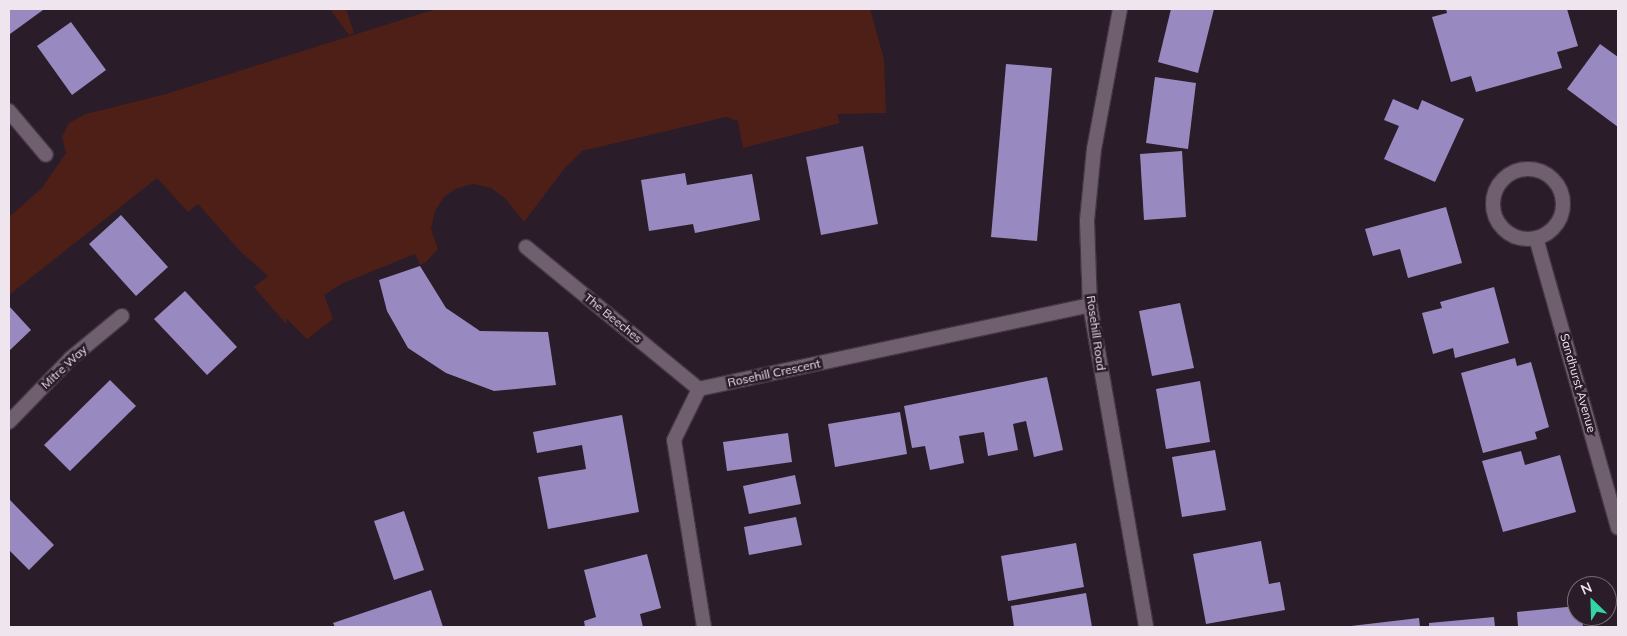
<!DOCTYPE html>
<style>
body{margin:0}
#map{position:relative;width:1627px;height:636px;overflow:hidden;background:#2a1c29;font-family:Mulish,sans-serif}
div>[style]{position:absolute}
.green>*{inset:0;background:#4e1f17}
.building>*{inset:0;background:#988ac0}
.roads{filter:drop-shadow(1px 0 #433842) drop-shadow(-1px 0 #433842) drop-shadow(0 1px #433842) drop-shadow(0 -1px #433842)}
.minor>*{height:14px;margin:-7px;padding:0 7px;transform-origin:7px;border-radius:7px;background:#70606f}
.minor>.ring{margin:-7px;padding:0;box-sizing:content-box;background:none;border:14px solid #70606f;border-radius:50%}
span{translate:-50% -50%;white-space:nowrap;text-align:center;line-height:1.15;-webkit-text-stroke:5px #2a1c29;paint-order:stroke}
.street-label{font-size:12px;color:#efe5ee}
.frame{position:absolute;inset:0;border:10px solid #efe5ee;pointer-events:none}
.north{position:absolute;left:1567px;top:576px;width:50px;height:50px;box-sizing:border-box;background:#2a1c29;border:1px solid #796c78;border-radius:50%;rotate:336deg;font-size:14px;font-weight:700;line-height:20px;text-align:center;color:#efe5ee}
.north::after{content:'';display:block;margin:auto;width:18px;height:22px;background:#32d4a8;clip-path:polygon(50% 0,100% 100%,50% 72%,0 100%)}
</style>
<div id="map">
<div class="green">
<div style="clip-path:polygon(330px 9px,346px 9px,354px 33px,349px 35px)"></div>
<div style="clip-path:polygon(436px 9px,870px 9px,884px 59px,886px 113px,837px 114px,840px 123px,743px 148px,738px 121px,726px 117px,582px 151px,564px 169px,524px 222px,505px 198px,491px 188px,473px 184px,455px 189px,444px 197px,435px 211px,431px 229px,438px 249px,425px 263px,420px 265px,415px 254px,343px 283px,324px 295px,333px 319px,307px 339px,286px 318px,286px 324px,254px 287px,268px 276px,240px 251px,198px 204px,188px 212px,157px 178px,9px 295px,9px 217px,42px 188px,66px 153px,62px 137px,69px 123px,86px 114px,166px 94px)"></div>
</div>
<div class="building">
<div style="clip-path:polygon(9px 9px,42px 9px,43px 10px,10px 34px)"></div>
<div style="clip-path:polygon(1171px 9px,1214px 9px,1198px 73px,1158px 62px)"></div>
<div style="clip-path:polygon(1446px 9px,1567px 9px,1578px 46px,1557px 52px,1562px 68px,1476px 92px,1471px 76px,1451px 82px,1432px 17px,1447px 13px)"></div>
<div style="clip-path:polygon(71px 22px,106px 70px,72px 95px,37px 46px)"></div>
<div style="clip-path:polygon(1600px 44px,1618px 57px,1618px 127px,1567px 89px)"></div>
<div style="clip-path:polygon(1006px 64px,1052px 68px,1037px 241px,991px 237px)"></div>
<div style="clip-path:polygon(1155px 77px,1196px 83px,1188px 149px,1146px 143px)"></div>
<div style="clip-path:polygon(1393px 99px,1418px 110px,1422px 100px,1464px 119px,1435px 182px,1384px 159px,1399px 126px,1384px 120px)"></div>
<div style="clip-path:polygon(863px 146px,878px 224px,821px 235px,806px 157px)"></div>
<div style="clip-path:polygon(1182px 151px,1186px 217px,1144px 220px,1140px 154px)"></div>
<div style="clip-path:polygon(685px 173px,687px 185px,752px 174px,760px 220px,695px 233px,693px 224px,649px 231px,641px 180px)"></div>
<div style="clip-path:polygon(1446px 207px,1462px 263px,1408px 278px,1400px 249px,1373px 256px,1365px 229px)"></div>
<div style="clip-path:polygon(121px 215px,168px 267px,136px 296px,89px 244px)"></div>
<div style="clip-path:polygon(420px 266px,446px 308px,480px 331px,548px 332px,556px 385px,494px 391px,446px 373px,408px 348px,387px 311px,379px 280px)"></div>
<div style="clip-path:polygon(1494px 287px,1509px 343px,1455px 358px,1453px 348px,1433px 354px,1422px 313px,1442px 308px,1440px 302px)"></div>
<div style="clip-path:polygon(185px 291px,237px 347px,207px 375px,154px 319px)"></div>
<div style="clip-path:polygon(1180px 303px,1194px 368px,1152px 376px,1139px 311px)"></div>
<div style="clip-path:polygon(9px 306px,31px 330px,9px 351px)"></div>
<div style="clip-path:polygon(1515px 358px,1517px 366px,1531px 362px,1549px 427px,1535px 432px,1537px 439px,1483px 453px,1461px 373px)"></div>
<div style="clip-path:polygon(1047px 377px,1063px 450px,1034px 457px,1026px 421px,1013px 424px,1018px 450px,988px 456px,984px 432px,959px 436px,964px 463px,930px 470px,925px 446px,912px 448px,904px 406px)"></div>
<div style="clip-path:polygon(110px 380px,136px 406px,70px 471px,44px 445px)"></div>
<div style="clip-path:polygon(1200px 381px,1210px 442px,1166px 449px,1156px 389px)"></div>
<div style="clip-path:polygon(900px 412px,907px 454px,835px 467px,828px 424px)"></div>
<div style="clip-path:polygon(622px 415px,639px 512px,548px 529px,538px 477px,586px 469px,582px 445px,537px 453px,533px 432px)"></div>
<div style="clip-path:polygon(788px 433px,792px 462px,727px 471px,723px 442px)"></div>
<div style="clip-path:polygon(1215px 450px,1226px 510px,1182px 517px,1172px 457px)"></div>
<div style="clip-path:polygon(1521px 451px,1525px 465px,1560px 455px,1576px 512px,1503px 532px,1482px 461px)"></div>
<div style="clip-path:polygon(795px 475px,801px 504px,749px 514px,743px 486px)"></div>
<div style="clip-path:polygon(9px 499px,54px 545px,29px 570px,9px 550px)"></div>
<div style="clip-path:polygon(404px 511px,424px 570px,394px 580px,374px 521px)"></div>
<div style="clip-path:polygon(796px 517px,802px 545px,749px 555px,744px 527px)"></div>
<div style="clip-path:polygon(1261px 541px,1269px 584px,1280px 582px,1285px 610px,1206px 624px,1193px 554px)"></div>
<div style="clip-path:polygon(1076px 543px,1084px 587px,1008px 601px,1001px 556px)"></div>
<div style="clip-path:polygon(647px 554px,661px 608px,640px 614px,643px 627px,585px 627px,584px 621px,596px 617px,584px 570px)"></div>
<div style="clip-path:polygon(431px 590px,443px 627px,335px 627px,333px 623px)"></div>
<div style="clip-path:polygon(1086px 593px,1092px 627px,1014px 627px,1011px 606px)"></div>
<div style="clip-path:polygon(1577px 606px,1577px 616px,1582px 616px,1583px 627px,1518px 627px,1517px 612px)"></div>
<div style="clip-path:polygon(1494px 617px,1495px 627px,1429px 627px,1429px 623px)"></div>
<div style="clip-path:polygon(1419px 618px,1420px 627px,1351px 627px,1351px 626px)"></div>
</div>
<div class="roads">
<div class="minor">
<div style="left:1120px;top:9px;width:142px;rotate:100.5deg"></div>
<div style="left:1094px;top:149px;width:72px;rotate:95.6deg"></div>
<div style="left:1087px;top:221px;width:84px;rotate:88deg"></div>
<div style="left:1090px;top:305px;width:327px;rotate:80.1deg"></div>
<div style="left:9px;top:111px;width:57px;rotate:49.9deg"></div>
<div class="ring" style="left:1493px;top:169px;width:56px;height:56px"></div>
<div style="left:1536px;top:238px;width:301px;rotate:74.2deg"></div>
<div style="left:526px;top:247px;width:224px;rotate:39.4deg"></div>
<div style="left:9px;top:422px;width:89px;rotate:-45.9deg"></div>
<div style="left:71px;top:358px;width:66px;rotate:-39.5deg"></div>
<div style="left:704px;top:627px;width:189px;rotate:-99.1deg"></div>
<div style="left:674px;top:440px;width:57px;rotate:-63.9deg"></div>
<div style="left:699px;top:389px;width:400px;rotate:-12.1deg"></div>
</div>
</div>
<div class="street-label">
<span style="left:613px;top:318px;rotate:39deg">The Beeches</span>
<span style="left:1096px;top:333px;rotate:82deg">Rosehill Road</span>
<span style="left:64px;top:367px;rotate:-43deg">Mitre Way</span>
<span style="left:774px;top:373px;rotate:-12deg">Rosehill Crescent</span>
<span style="left:1578px;top:383px;rotate:74deg">Sandhurst Avenue</span>
</div>
<div class="frame"></div>
<div class="north">N</div>
</div>
